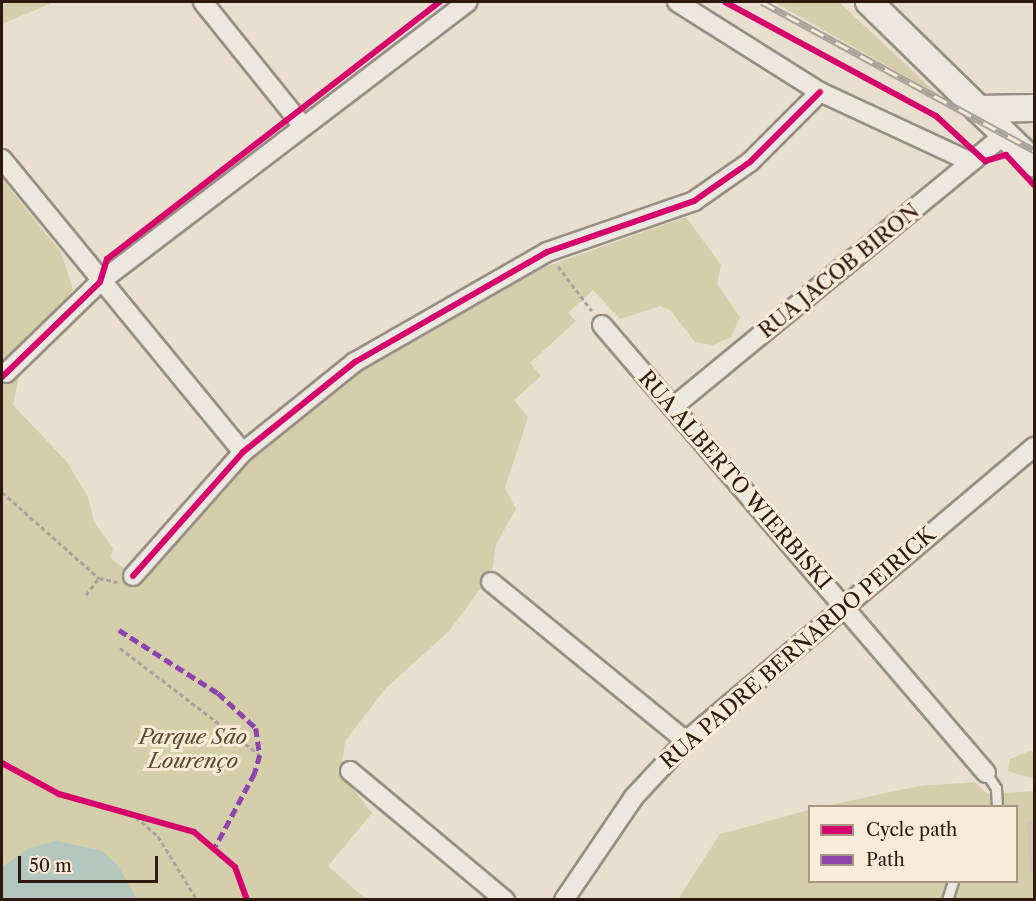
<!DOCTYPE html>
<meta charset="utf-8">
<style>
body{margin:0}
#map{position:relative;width:1036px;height:901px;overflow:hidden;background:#e9dfce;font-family:"Libre Caslon Text",serif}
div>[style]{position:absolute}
.green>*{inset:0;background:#d5ceab}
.water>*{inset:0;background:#b3c7be}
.building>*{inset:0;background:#d1c4b5}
.path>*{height:3px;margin-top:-1.5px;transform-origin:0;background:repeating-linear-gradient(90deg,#a8a29b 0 4.5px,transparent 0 7.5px)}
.roads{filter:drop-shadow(2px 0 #978e84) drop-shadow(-2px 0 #978e84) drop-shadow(0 2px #978e84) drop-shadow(0 -2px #978e84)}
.lane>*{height:9px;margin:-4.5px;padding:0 4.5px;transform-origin:4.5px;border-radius:4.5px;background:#ece8df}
.street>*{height:18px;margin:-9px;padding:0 9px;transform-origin:9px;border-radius:9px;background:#ece8df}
.secondary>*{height:26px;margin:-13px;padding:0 13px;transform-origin:13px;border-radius:13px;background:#ece8df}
.rail>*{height:7px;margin-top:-3.5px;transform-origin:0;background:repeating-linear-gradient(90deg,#f8ecd7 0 14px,#a8a29b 0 28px);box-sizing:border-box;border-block:2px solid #a8a29b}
.quiet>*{height:4.5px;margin-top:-2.25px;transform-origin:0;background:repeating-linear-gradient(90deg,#8e44ad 0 9px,transparent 0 13.5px)}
.cycleway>*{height:6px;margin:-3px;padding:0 3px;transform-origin:3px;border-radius:3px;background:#d6006c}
span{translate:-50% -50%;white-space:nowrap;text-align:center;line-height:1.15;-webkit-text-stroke:6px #f8ecd7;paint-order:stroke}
.street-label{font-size:21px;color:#2f180e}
.park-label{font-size:21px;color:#5c4a34;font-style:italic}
.frame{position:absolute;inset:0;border:3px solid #2f180e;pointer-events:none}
.legend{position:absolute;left:808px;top:805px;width:210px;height:78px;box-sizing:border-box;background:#f8ecd7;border:2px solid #a89787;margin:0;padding:8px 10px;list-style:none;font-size:18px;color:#2f180e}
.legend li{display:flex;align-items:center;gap:12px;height:30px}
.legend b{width:30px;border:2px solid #a89787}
.scale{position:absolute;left:18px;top:856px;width:140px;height:27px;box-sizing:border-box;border:3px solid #2f180e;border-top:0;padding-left:8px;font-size:18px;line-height:21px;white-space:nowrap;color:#2f180e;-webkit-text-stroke:4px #f8ecd7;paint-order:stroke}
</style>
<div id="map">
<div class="green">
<div style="clip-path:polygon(2px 2px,54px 2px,2px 24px)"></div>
<div style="clip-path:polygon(774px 2px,839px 2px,937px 94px)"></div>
<div style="clip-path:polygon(2px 179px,61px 252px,73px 290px,24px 352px,13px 405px,67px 462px,88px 497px,94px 522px,113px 548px,111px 558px,127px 571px,359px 362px,531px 264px,542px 268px,686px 217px,721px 265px,717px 284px,740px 317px,731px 337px,713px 345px,695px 342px,670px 310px,660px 306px,620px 319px,593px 290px,568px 313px,576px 321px,530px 363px,541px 376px,514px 400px,528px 417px,505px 488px,516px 509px,496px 544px,492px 573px,449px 631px,386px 688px,345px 741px,342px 764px,349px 784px,372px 813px,328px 866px,366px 899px,2px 899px)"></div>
<div style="clip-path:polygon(1029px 751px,1034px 752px,1034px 779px,1008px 771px,1010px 759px)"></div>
<div style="clip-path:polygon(975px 782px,987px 794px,1034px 791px,1034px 899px,677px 900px,720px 834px,809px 810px,810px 882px,1016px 882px,1016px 806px,825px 806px,919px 786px)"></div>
</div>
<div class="water">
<div style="clip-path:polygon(56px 841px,103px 851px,118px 866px,137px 899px,2px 899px,2px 867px,29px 848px)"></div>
</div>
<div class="building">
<div style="clip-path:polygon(1027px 821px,1034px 821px,1034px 871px,1029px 872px)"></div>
</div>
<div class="path">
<div style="left:558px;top:266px;width:56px;rotate:52.9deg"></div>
<div style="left:2px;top:492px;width:130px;rotate:41.6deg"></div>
<div style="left:99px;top:578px;width:19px;rotate:12deg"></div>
<div style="left:86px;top:595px;width:21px;rotate:-53deg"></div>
<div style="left:120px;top:648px;width:176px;rotate:37.4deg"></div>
<div style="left:136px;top:817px;width:29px;rotate:41deg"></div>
<div style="left:158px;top:836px;width:75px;rotate:58.6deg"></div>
</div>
<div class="roads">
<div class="lane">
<div style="left:986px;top:773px;width:18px;rotate:56deg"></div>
<div style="left:996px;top:788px;width:18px;rotate:87deg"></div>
<div style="left:947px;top:900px;width:19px;rotate:-72deg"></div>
</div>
<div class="street">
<div style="left:203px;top:2px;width:158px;rotate:51.2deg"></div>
<div style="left:677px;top:2px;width:169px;rotate:32.2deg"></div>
<div style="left:820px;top:92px;width:166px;rotate:24.9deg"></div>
<div style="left:2px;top:159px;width:379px;rotate:50.6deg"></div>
<div style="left:602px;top:325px;width:590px;rotate:49.4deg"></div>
<div style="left:6px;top:373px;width:131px;rotate:-44.1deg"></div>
<div style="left:100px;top:282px;width:462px;rotate:-37.3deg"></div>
<div style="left:673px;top:407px;width:430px;rotate:-39.4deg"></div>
<div style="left:133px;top:576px;width:166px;rotate:-48.4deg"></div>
<div style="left:243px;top:452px;width:144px;rotate:-38.8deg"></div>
<div style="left:355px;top:362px;width:221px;rotate:-29.8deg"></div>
<div style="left:547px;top:252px;width:156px;rotate:-19.1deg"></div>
<div style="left:694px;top:201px;width:68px;rotate:-34.9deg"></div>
<div style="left:750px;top:162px;width:99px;rotate:-45deg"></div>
<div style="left:491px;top:582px;width:252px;rotate:39.2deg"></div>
<div style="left:350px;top:771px;width:202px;rotate:39.8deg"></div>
<div style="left:564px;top:900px;width:125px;rotate:-55.8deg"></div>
<div style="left:634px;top:797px;width:76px;rotate:-47.1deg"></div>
<div style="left:686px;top:741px;width:456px;rotate:-40.2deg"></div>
</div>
<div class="secondary">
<div style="left:869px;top:2px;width:231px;rotate:44.3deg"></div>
<div style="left:978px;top:109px;width:56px;rotate:-1deg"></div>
</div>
</div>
<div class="rail">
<div style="left:762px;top:2px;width:310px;rotate:28.6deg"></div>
</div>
<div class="quiet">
<div style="left:119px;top:630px;width:117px;rotate:32.5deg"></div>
<div style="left:218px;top:693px;width:52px;rotate:42.6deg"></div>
<div style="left:256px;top:728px;width:27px;rotate:82deg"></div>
<div style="left:260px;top:755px;width:19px;rotate:106deg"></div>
<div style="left:255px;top:773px;width:83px;rotate:118.1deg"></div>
</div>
<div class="cycleway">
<div style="left:725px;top:2px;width:240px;rotate:28.4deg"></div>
<div style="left:936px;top:116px;width:67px;rotate:42.6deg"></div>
<div style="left:985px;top:161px;width:22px;rotate:-16deg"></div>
<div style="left:1006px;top:155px;width:41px;rotate:47deg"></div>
<div style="left:2px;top:377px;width:136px;rotate:-44.1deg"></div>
<div style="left:100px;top:282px;width:24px;rotate:-73deg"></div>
<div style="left:107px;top:259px;width:421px;rotate:-37.7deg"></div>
<div style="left:133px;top:576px;width:166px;rotate:-48.4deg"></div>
<div style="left:243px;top:452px;width:144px;rotate:-38.8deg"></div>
<div style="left:355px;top:362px;width:221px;rotate:-29.8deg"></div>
<div style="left:547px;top:252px;width:156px;rotate:-19.1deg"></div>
<div style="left:694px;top:201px;width:68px;rotate:-34.9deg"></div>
<div style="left:750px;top:162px;width:99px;rotate:-45deg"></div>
<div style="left:2px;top:763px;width:65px;rotate:28.5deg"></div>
<div style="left:59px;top:794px;width:140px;rotate:15.7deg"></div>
<div style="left:194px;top:832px;width:54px;rotate:40.5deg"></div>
<div style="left:235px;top:867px;width:35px;rotate:70deg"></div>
</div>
<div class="street-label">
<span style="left:839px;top:271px;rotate:-39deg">RUA JACOB BIRON</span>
<span style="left:735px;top:480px;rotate:49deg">RUA ALBERTO WIERBISKI</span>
<span style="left:798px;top:648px;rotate:-41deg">RUA PADRE BERNARDO PEIRICK</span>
</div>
<div class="park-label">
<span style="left:193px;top:749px">Parque São<br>Lourenço</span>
</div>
<div class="frame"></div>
<ul class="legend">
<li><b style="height:8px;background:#d6006c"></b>Cycle path</li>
<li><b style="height:8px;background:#8e44ad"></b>Path</li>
</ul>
<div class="scale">50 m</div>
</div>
